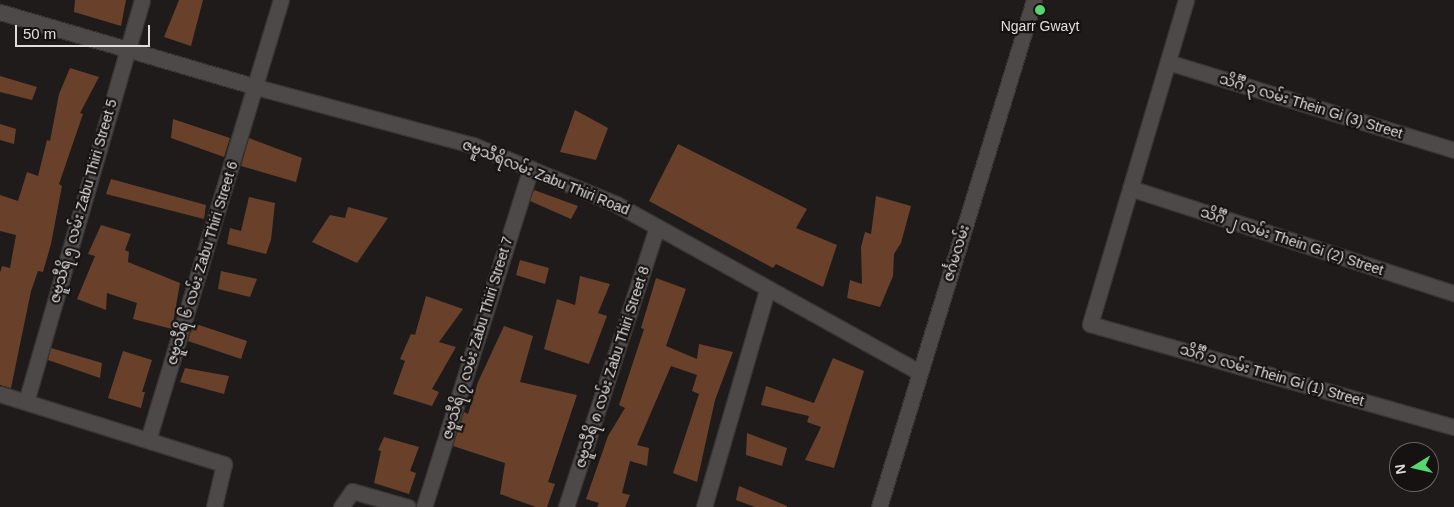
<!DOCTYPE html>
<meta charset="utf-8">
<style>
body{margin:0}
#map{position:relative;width:1454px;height:507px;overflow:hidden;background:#1e1b1a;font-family:Arial,"Noto Sans Myanmar",sans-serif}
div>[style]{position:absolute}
.building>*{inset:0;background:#69412b}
.roads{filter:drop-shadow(1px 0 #383535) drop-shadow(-1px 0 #383535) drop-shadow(0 1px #383535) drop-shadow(0 -1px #383535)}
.minor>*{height:15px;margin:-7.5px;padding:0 7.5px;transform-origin:7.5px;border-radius:7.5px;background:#4d4949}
.dots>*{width:14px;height:14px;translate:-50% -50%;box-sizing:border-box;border:2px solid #151211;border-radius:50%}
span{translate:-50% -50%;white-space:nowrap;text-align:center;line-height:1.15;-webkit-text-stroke:4.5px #151211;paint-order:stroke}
.poi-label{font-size:14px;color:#e0dddd}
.street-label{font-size:14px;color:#e0dddd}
.north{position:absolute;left:1389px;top:442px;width:50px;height:50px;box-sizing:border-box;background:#151211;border:1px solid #666363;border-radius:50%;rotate:261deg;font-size:14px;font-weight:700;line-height:20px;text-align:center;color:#e0dddd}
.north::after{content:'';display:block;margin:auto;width:18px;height:22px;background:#56d671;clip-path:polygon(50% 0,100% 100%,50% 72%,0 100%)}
.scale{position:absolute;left:15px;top:25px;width:135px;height:22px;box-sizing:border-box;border:2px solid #e0dddd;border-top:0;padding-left:6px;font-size:15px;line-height:18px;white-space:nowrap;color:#e0dddd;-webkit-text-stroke:4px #151211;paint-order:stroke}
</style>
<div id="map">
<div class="building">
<div style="clip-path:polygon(75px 0,126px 0,121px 26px,74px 12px)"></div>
<div style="clip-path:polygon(179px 0,203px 0,191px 46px,164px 37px)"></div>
<div style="clip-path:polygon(70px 68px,99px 77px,80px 113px,83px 114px,59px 184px,62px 186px,51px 244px,43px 272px,38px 271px,31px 291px,11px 388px,0 385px,0 273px,2px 266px,10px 268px,16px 235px,0 231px,0 195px,18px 201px,27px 172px,38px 176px,47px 140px,50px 141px,59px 94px)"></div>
<div style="clip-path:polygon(0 76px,37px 87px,32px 100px,0 92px)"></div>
<div style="clip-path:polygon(575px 110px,608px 128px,596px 160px,560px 152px)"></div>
<div style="clip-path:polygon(173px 119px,230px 138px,224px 157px,171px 138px)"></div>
<div style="clip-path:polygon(0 124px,16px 129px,14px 144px,0 140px)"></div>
<div style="clip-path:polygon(249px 138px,302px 158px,296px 182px,241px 166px)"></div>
<div style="clip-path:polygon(678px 144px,807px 209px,796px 228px,837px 245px,823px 287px,776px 264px,773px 268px,649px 201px)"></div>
<div style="clip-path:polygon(111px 179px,206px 205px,204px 219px,106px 194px)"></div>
<div style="clip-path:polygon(534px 190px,578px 206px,571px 219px,530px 201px)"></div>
<div style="clip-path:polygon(876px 196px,911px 206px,901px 243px,894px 254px,893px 276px,880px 307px,847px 298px,850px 280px,862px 284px,861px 247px,865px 232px,871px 234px)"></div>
<div style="clip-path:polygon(249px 197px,275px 203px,271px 240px,266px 254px,227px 244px,230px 228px,241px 231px)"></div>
<div style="clip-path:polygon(348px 207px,388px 218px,357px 263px,312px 242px,330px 215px,345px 218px)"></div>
<div style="clip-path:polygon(101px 225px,131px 234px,125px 250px,129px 252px,128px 262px,180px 283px,172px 329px,133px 319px,137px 303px,107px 293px,106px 310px,77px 299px,95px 256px,88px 254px)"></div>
<div style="clip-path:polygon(520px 260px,549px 268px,545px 284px,516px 275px)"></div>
<div style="clip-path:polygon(221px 271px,257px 279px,250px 297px,218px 289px)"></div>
<div style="clip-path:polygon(580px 276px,610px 284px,598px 313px,607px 316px,589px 364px,544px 349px,557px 299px,575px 305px)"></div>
<div style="clip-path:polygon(656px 278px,686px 289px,666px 346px,697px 359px,699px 344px,733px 352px,715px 400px,697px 482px,673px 473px,699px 394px,692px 391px,697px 375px,671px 366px,637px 445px,649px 448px,647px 466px,630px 461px,622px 493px,630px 495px,625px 507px,597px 507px,599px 503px,586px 499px,608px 436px,625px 408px,619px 405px,644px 329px,641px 328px)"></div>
<div style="clip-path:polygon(426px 296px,463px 309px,439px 342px,456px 347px,432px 389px,439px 392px,432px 406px,393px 394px,405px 361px,400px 359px,411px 334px,415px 335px)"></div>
<div style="clip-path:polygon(193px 323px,247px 341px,241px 359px,188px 341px)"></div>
<div style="clip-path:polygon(504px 326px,533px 336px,520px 382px,577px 395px,548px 482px,555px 484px,547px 507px,536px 507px,500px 494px,505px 463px,453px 446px,464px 412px,468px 414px,478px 382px)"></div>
<div style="clip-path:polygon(51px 348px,102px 363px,100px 378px,48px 360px)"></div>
<div style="clip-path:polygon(123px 351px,152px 360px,142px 392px,145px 392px,141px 408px,108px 398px)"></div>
<div style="clip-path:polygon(833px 358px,864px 371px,834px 468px,805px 460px,821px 427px,807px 422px,809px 416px,761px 405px,766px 386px,814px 403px)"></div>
<div style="clip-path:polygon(185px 368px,229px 376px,224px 394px,180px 382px)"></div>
<div style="clip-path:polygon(747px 433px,787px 448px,782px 466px,746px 455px)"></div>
<div style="clip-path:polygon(384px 437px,419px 447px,410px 471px,416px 473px,409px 494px,374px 483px,381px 451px,378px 450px)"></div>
<div style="clip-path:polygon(739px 486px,787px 506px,787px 507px,755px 507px,736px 500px)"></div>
</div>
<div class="roads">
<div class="minor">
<div style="left:1186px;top:0;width:338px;rotate:106.5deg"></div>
<div style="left:1090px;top:324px;width:378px;rotate:15.8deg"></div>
<div style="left:0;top:12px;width:267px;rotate:16.3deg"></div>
<div style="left:256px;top:87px;width:225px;rotate:15deg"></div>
<div style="left:473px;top:145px;width:155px;rotate:22.4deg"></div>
<div style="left:616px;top:204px;width:346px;rotate:29deg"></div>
<div style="left:1168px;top:62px;width:299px;rotate:17.1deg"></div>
<div style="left:1130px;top:188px;width:341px;rotate:18deg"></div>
<div style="left:0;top:394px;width:235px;rotate:17.4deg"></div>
<div style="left:224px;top:464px;width:44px;rotate:103.1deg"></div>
<div style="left:26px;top:402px;width:418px;rotate:-73.9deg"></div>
<div style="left:148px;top:440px;width:460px;rotate:-73.2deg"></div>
<div style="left:341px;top:507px;width:19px;rotate:-55deg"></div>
<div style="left:352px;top:491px;width:58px;rotate:15.9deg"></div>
<div style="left:424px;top:507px;width:355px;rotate:-72.5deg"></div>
<div style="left:566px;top:507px;width:294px;rotate:-72deg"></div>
<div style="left:704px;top:507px;width:226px;rotate:-73.8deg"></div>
<div style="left:879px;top:507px;width:530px;rotate:-73deg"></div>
</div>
</div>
<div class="dots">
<div style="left:1040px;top:10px;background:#56d671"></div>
</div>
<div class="poi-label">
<span style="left:1040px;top:26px">Ngarr Gwayt</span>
</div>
<div class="street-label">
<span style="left:1311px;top:106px;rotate:17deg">သိင်္ဂီ ၃ လမ်း Thein Gi (3) Street</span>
<span style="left:546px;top:177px;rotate:22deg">ဇဗူသီရိလမ်း Zabu Thiri Road</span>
<span style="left:83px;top:201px;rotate:-74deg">ဇဗူသီရိ ၅ လမ်း Zabu Thiri Street 5</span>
<span style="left:1292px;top:241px;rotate:18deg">သိင်္ဂီ ၂ လမ်း Thein Gi (2) Street</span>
<span style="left:956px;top:253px;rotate:-73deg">ဇင်္ဂမလမ်း</span>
<span style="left:202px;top:263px;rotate:-73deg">ဇဗူသီရိ ၆ လမ်း Zabu Thiri Street 6</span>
<span style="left:477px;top:338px;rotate:-73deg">ဇဗူသီရိ ၇ လမ်း Zabu Thiri Street 7</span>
<span style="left:612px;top:367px;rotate:-72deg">ဇဗူသီရိ ၈ လမ်း Zabu Thiri Street 8</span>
<span style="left:1272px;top:375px;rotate:16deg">သိင်္ဂီ ၁ လမ်း Thein Gi (1) Street</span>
</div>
<div class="north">N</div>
<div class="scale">50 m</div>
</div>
